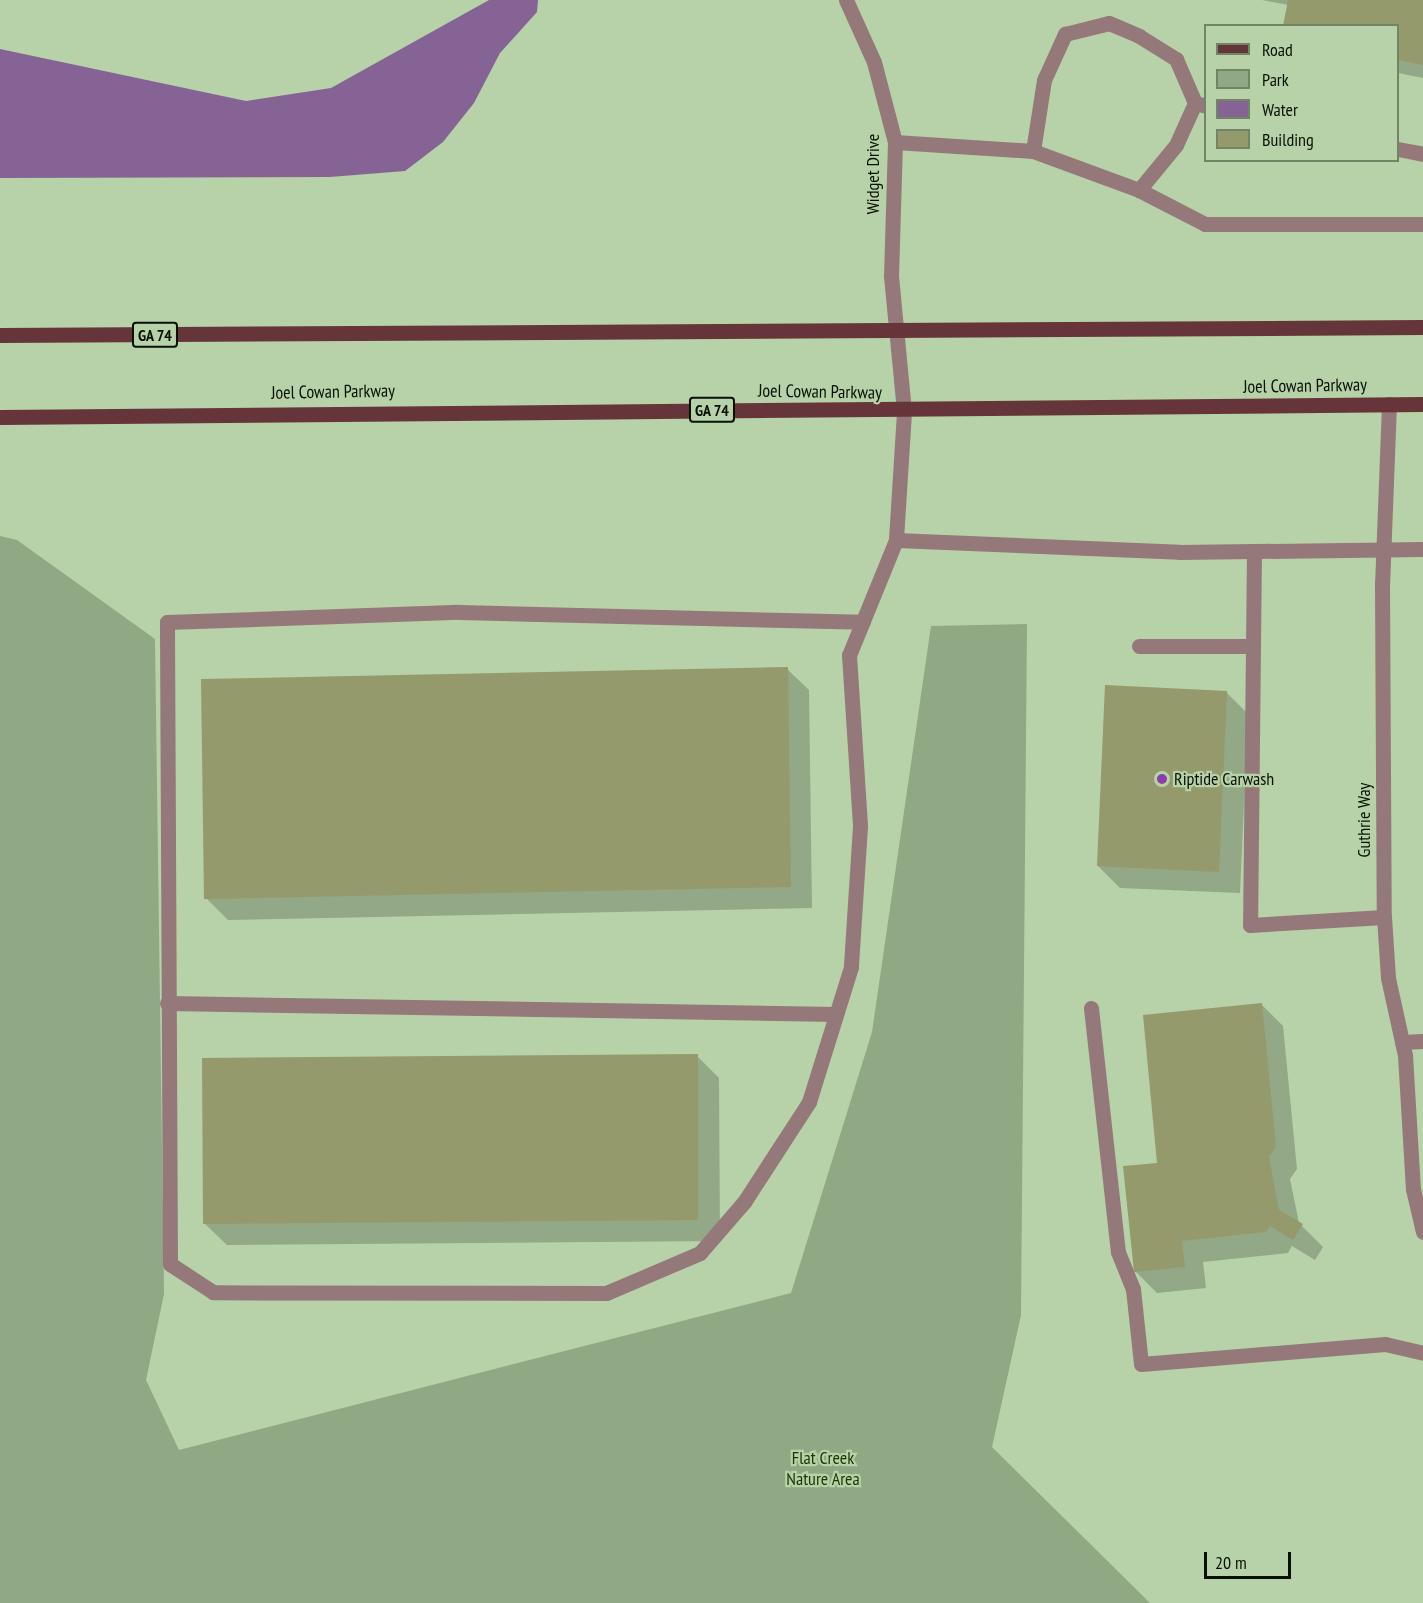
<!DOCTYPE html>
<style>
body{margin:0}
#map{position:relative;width:1423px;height:1603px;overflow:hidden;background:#b7d2a8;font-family:"PT Sans Narrow",sans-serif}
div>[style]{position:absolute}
.green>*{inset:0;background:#90a883}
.water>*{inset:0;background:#856495}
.shadow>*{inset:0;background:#0003}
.building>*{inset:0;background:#949a6c}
.minor>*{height:15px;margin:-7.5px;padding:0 7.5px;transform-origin:7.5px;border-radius:7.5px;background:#957879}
.major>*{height:15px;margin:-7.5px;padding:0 7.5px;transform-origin:7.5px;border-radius:7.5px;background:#66353a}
.dots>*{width:16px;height:16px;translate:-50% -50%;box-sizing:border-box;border:3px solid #b7d2a8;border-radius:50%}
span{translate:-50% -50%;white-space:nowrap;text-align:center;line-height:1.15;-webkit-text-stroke:4.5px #b7d2a8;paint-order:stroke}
.shield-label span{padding:2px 4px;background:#b7d2a8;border:2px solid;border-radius:4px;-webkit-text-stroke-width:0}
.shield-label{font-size:16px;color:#081104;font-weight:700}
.street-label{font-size:18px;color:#081104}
.poi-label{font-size:18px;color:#081104}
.left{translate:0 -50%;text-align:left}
.park-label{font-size:18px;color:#183600}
.legend{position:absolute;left:1204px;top:24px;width:195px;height:138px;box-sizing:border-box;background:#b7d2a8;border:2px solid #718566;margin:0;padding:8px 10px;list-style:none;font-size:18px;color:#081104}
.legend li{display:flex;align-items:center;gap:12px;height:30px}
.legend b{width:30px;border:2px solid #718566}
.scale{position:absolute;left:1204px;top:1552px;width:87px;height:27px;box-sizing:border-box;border:3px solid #081104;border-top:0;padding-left:8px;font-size:18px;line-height:21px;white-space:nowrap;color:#081104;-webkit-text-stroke:4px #b7d2a8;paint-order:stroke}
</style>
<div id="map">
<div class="green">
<div style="clip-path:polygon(0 536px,17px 540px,155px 639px,164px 1294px,146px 1380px,179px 1450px,791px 1293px,872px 1032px,931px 626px,1027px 624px,1021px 1315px,992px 1447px,1150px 1603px,0 1603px)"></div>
</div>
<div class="water">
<div style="clip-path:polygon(489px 0,538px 0,537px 12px,500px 53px,474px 103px,443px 142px,405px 171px,330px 177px,0 178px,0 49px,246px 101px,331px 88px)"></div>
</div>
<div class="shadow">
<div style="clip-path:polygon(1262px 0,1423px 0,1423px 78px,1398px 73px,1398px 26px)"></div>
<div style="clip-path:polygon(787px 669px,809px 690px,812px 908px,228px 920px,206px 898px)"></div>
<div style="clip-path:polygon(1226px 692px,1248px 714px,1240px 893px,1120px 888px,1098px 866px)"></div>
<div style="clip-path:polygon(1261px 1004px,1283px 1026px,1297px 1169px,1290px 1179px,1299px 1223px,1323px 1247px,1315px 1260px,1292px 1246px,1288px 1253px,1203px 1262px,1206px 1288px,1157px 1293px,1135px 1271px,1159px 1164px)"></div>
<div style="clip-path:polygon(697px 1056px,719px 1078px,720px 1241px,227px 1245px,205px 1224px)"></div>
</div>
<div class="building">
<div style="clip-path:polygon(1288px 0,1423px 0,1423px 65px,1398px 60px,1398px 26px,1283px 26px)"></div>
<div style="clip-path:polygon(788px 667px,791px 887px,204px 899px,201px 679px)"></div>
<div style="clip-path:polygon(1105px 685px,1227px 691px,1219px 872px,1097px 866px)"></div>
<div style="clip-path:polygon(1262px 1003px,1276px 1147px,1269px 1157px,1279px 1210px,1303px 1224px,1293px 1240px,1270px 1226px,1266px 1232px,1182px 1241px,1185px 1267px,1134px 1272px,1123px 1166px,1157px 1163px,1143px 1015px)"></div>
<div style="clip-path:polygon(698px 1054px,698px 1220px,203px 1224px,202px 1058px)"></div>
</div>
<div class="minor">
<div style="left:846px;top:0;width:68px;rotate:65.7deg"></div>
<div style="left:874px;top:62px;width:83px;rotate:75.3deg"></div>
<div style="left:895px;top:142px;width:134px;rotate:91.7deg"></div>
<div style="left:891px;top:276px;width:137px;rotate:84.5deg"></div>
<div style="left:904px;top:412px;width:128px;rotate:93.6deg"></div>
<div style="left:896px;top:540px;width:124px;rotate:112.2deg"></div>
<div style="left:849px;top:655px;width:171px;rotate:86.3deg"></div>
<div style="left:860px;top:826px;width:141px;rotate:93.7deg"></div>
<div style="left:851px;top:967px;width:141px;rotate:107.3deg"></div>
<div style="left:809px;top:1102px;width:119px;rotate:123deg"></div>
<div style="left:744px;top:1202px;width:67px;rotate:130.8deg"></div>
<div style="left:700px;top:1253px;width:102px;rotate:156.9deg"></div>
<div style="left:606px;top:1293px;width:393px;rotate:-179.9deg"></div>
<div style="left:213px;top:1292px;width:51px;rotate:-146.9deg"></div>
<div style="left:170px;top:1264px;width:642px;rotate:-90.27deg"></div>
<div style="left:167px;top:622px;width:292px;rotate:-2deg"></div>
<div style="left:459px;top:612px;width:404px;rotate:1.4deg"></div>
<div style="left:895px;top:142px;width:138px;rotate:3.7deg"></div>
<div style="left:1033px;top:151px;width:113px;rotate:20.2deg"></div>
<div style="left:1139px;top:190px;width:74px;rotate:27.3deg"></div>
<div style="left:1205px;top:224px;width:218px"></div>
<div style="left:1398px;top:149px;width:25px;rotate:11deg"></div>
<div style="left:1033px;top:151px;width:72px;rotate:-81.2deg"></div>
<div style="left:1044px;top:80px;width:51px;rotate:-65.5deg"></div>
<div style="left:1065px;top:34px;width:45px;rotate:-14deg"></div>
<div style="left:1109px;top:23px;width:33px;rotate:23deg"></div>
<div style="left:1139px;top:36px;width:44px;rotate:31.9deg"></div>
<div style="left:1176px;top:59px;width:48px;rotate:66.6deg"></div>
<div style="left:1139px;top:190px;width:58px;rotate:-50.6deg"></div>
<div style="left:1176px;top:145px;width:46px;rotate:-65.7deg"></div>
<div style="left:1195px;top:103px;width:11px;rotate:15deg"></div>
<div style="left:1389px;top:404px;width:179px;rotate:92.2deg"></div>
<div style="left:1382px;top:583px;width:334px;rotate:89.7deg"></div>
<div style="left:1384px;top:917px;width:61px;rotate:86.2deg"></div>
<div style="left:1388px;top:978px;width:79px;rotate:77.6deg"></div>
<div style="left:1405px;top:1055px;width:134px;rotate:86.6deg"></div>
<div style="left:1413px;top:1189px;width:44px;rotate:76.9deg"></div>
<div style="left:896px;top:540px;width:283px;rotate:2.4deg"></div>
<div style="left:1179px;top:552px;width:244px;rotate:-0.7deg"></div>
<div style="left:1254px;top:551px;width:374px;rotate:90.6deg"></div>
<div style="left:1250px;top:925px;width:134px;rotate:-3.4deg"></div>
<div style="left:1139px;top:646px;width:112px"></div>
<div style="left:167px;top:1003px;width:669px;rotate:0.94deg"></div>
<div style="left:1091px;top:1008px;width:245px;rotate:83.7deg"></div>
<div style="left:1118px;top:1252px;width:40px;rotate:68deg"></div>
<div style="left:1133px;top:1289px;width:75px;rotate:83.9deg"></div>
<div style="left:1141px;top:1364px;width:245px;rotate:-4.7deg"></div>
<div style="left:1385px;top:1344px;width:39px;rotate:13deg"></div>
<div style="left:1402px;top:1042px;width:21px;rotate:-3deg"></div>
</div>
<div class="major">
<div style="left:0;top:335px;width:1423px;rotate:-0.32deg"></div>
<div style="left:0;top:417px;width:1423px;rotate:-0.52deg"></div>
</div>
<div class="dots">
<div style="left:1162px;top:779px;background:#8c3dad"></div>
</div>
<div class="shield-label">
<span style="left:155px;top:335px">GA 74</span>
<span style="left:712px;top:410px">GA 74</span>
</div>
<div class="street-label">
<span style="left:873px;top:174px;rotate:-90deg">Widget Drive</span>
<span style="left:1305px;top:386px;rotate:-1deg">Joel Cowan Parkway</span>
<span style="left:333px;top:392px;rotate:-1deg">Joel Cowan Parkway</span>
<span style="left:820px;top:392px;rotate:1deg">Joel Cowan Parkway</span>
<span style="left:1364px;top:820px;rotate:-90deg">Guthrie Way</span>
</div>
<div class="poi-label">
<span class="left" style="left:1174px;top:779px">Riptide Carwash</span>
</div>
<div class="park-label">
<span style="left:823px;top:1469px">Flat Creek<br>Nature Area</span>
</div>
<ul class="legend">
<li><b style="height:8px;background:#66353a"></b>Road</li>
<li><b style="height:16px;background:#90a883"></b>Park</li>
<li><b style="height:16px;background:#856495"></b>Water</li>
<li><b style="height:16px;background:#949a6c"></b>Building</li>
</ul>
<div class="scale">20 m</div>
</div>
